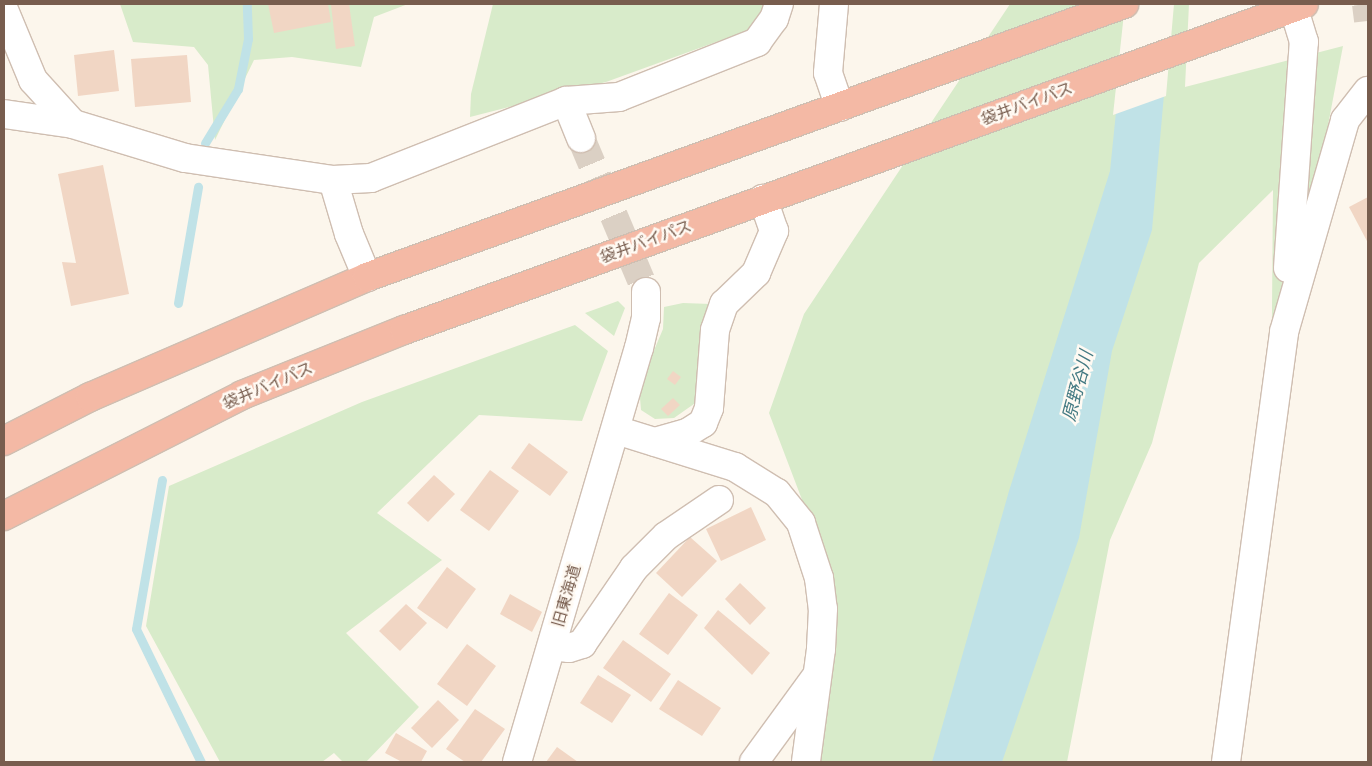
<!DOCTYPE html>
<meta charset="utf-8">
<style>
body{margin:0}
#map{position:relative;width:1372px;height:766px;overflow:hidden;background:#fcf6ec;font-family:"Space Grotesk","Noto Sans JP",sans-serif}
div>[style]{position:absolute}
.green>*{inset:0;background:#d8ebca}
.water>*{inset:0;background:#c0e2e7}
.pier>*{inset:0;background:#fcf6ec}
.stream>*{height:9px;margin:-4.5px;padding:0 4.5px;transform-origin:4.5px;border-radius:4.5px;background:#c0e2e7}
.building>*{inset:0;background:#f1d6c4}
.minor-tunnel>*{height:28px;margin-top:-14px;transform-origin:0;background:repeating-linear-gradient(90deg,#dbd0c4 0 28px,transparent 0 42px)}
.roads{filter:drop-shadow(1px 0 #cfbeb1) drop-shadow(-1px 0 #cfbeb1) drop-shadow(0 1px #cfbeb1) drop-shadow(0 -1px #cfbeb1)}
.minor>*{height:28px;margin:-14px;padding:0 14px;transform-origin:14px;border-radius:14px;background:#fff}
.highway>*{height:28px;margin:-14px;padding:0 14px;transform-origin:14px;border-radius:14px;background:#f4b9a5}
span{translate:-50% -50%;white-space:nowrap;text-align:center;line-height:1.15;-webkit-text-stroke:5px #fffaf3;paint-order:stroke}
.street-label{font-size:16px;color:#785d4e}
.water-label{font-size:18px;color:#447a83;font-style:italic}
.frame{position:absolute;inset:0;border:5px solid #785d4e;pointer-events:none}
</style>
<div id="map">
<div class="green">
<div style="clip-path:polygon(120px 4px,408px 4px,374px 17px,361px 67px,292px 57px,254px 60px,215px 140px,208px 65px,194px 47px,133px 42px)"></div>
<div style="clip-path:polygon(493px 4px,765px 4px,752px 29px,606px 82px,470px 117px,471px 94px)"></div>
<div style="clip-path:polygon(1010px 4px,1189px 4px,1185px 87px,1343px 46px,1271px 427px,1273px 190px,1199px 263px,1152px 443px,1110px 540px,1067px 762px,794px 762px,828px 568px,769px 413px,804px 314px)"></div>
<div style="clip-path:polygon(618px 301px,625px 308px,614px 336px,585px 313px)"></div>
<div style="clip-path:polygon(683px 303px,711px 304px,701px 399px,674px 418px,655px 419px,641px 410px,639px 386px,663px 329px,664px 307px)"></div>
<div style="clip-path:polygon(575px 325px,608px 351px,582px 421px,479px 415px,377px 513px,442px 560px,346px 633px,419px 707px,366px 762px,343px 762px,334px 753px,322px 762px,220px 762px,146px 626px,169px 486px,362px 402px)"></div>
</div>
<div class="water">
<div style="clip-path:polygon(1127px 4px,1172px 4px,1152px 230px,1112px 351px,1079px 538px,1002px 762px,932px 762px,1009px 491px,1110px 171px)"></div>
</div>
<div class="pier">
<div style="clip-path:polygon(1125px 4px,1174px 4px,1166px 96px,1113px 115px)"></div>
</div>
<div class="stream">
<div style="left:205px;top:143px;width:63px;rotate:-58.6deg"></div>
<div style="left:238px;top:89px;width:51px;rotate:-78.7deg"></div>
<div style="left:248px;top:39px;width:35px;rotate:-92deg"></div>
<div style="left:178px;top:303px;width:118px;rotate:-80.2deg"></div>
<div style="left:162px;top:480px;width:151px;rotate:99.9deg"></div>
<div style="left:136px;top:629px;width:148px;rotate:64deg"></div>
</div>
<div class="building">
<div style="clip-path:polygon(268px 4px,328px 4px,331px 22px,274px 33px)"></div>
<div style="clip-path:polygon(349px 4px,355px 46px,336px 49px,331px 5px)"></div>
<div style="clip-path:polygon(114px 50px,119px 91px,78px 96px,74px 55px)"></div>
<div style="clip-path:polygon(187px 55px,191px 102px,135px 107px,131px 59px)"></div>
<div style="clip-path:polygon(103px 165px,129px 294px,71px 306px,62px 262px,76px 263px,58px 174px)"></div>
<div style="clip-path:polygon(1368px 197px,1368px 243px,1349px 207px)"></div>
<div style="clip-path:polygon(673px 371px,681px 377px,675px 385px,667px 379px)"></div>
<div style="clip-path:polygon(673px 398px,680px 405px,668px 416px,661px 409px)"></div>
<div style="clip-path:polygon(529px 443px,568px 472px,550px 496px,511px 468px)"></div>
<div style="clip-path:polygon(490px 470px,519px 491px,489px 531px,460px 510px)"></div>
<div style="clip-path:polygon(434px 475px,455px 494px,428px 522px,407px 503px)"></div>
<div style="clip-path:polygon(751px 507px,766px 540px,721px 561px,706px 529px)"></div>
<div style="clip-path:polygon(690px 537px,717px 561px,682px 597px,656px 573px)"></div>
<div style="clip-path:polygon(447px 567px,476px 589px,447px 629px,417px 608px)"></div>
<div style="clip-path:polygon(740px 583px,766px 608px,750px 625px,725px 599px)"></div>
<div style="clip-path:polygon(669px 593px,698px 615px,668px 655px,639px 634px)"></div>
<div style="clip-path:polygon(510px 594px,542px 612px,532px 632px,500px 614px)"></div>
<div style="clip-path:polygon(406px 604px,427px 623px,400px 651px,379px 631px)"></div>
<div style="clip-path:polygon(718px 610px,770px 653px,752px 675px,704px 628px)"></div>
<div style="clip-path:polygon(623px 640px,671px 674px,651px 702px,603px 668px)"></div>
<div style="clip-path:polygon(467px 644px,496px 666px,467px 706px,437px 684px)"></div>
<div style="clip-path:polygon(598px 675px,631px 695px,612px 723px,580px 703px)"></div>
<div style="clip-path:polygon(678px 680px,721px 708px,702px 736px,659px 709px)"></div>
<div style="clip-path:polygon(438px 700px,459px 720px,432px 748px,411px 728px)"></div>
<div style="clip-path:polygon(475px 709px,505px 729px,481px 762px,465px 762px,446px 749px)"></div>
<div style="clip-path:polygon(396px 733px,427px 751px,421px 762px,402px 762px,385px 753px)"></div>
<div style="clip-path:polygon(557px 747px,578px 762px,546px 762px)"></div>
</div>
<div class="minor-tunnel">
<div style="left:1366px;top:4px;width:17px;rotate:83deg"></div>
<div style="left:581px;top:138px;width:167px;rotate:67.1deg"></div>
</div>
<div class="roads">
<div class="minor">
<div style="left:834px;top:4px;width:69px;rotate:95deg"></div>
<div style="left:828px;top:73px;width:36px;rotate:71deg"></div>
<div style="left:4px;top:10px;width:76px;rotate:67.5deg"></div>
<div style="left:33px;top:80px;width:59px;rotate:47.7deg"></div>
<div style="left:566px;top:101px;width:40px;rotate:68deg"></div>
<div style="left:4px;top:114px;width:70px;rotate:8.2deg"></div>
<div style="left:73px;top:124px;width:117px;rotate:16.9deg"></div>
<div style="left:185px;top:158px;width:150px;rotate:8.5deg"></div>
<div style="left:333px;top:180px;width:38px;rotate:-3deg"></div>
<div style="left:371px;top:178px;width:210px;rotate:-21.5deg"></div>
<div style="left:566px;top:101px;width:53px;rotate:-4.3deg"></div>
<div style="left:619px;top:97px;width:149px;rotate:-21.7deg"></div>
<div style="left:757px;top:42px;width:29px;rotate:-54deg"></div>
<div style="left:774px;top:19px;width:16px;rotate:-72deg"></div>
<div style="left:333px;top:180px;width:56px;rotate:73.5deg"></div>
<div style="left:349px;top:234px;width:47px;rotate:67.3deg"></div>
<div style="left:1288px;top:268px;width:227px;rotate:-86deg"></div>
<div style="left:1304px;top:42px;width:37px;rotate:-107deg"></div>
<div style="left:616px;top:430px;width:125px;rotate:17.3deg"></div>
<div style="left:735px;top:467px;width:49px;rotate:31.8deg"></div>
<div style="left:777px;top:493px;width:38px;rotate:51deg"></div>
<div style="left:801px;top:523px;width:58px;rotate:71.9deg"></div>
<div style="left:819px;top:578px;width:31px;rotate:83deg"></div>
<div style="left:823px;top:609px;width:40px;rotate:92.9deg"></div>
<div style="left:821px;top:649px;width:114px;rotate:97.6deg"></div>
<div style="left:655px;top:442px;width:33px;rotate:-16deg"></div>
<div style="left:687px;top:433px;width:19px;rotate:-32deg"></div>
<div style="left:703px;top:423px;width:16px;rotate:-68deg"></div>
<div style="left:709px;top:408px;width:78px;rotate:-85.6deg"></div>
<div style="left:715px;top:330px;width:28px;rotate:-71deg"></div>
<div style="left:724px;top:304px;width:45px;rotate:-44.1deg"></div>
<div style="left:756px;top:273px;width:46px;rotate:-66.8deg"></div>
<div style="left:774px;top:231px;width:34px;rotate:-109deg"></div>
<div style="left:552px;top:646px;width:17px;rotate:7deg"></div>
<div style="left:569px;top:648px;width:14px;rotate:-17deg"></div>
<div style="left:582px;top:644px;width:92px;rotate:-55.6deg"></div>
<div style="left:634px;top:568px;width:45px;rotate:-45deg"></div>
<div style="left:666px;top:536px;width:64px;rotate:-34.2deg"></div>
<div style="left:517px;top:762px;width:432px;rotate:-73.6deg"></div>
<div style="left:639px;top:348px;width:31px;rotate:-77deg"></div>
<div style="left:646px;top:318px;width:26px;rotate:-90deg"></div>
<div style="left:754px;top:762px;width:105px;rotate:-53.9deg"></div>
<div style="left:1226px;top:762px;width:434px;rotate:-82.3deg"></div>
<div style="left:1284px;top:332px;width:221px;rotate:-73.9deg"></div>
<div style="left:1345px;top:120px;width:37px;rotate:-52deg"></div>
</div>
<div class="highway">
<div style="left:4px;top:441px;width:97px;rotate:-27.1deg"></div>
<div style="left:90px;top:397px;width:302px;rotate:-23.4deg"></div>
<div style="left:367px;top:277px;width:805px;rotate:-19.83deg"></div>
<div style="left:4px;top:516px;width:267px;rotate:-26.9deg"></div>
<div style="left:242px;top:395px;width:175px;rotate:-21.9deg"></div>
<div style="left:404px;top:330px;width:957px;rotate:-19.91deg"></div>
</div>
</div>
<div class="street-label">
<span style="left:1027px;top:104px;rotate:-20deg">袋井バイパス</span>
<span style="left:646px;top:242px;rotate:-20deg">袋井バイパス</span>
<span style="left:268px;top:386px;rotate:-23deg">袋井バイパス</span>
<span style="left:567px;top:596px;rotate:-74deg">旧東海道</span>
</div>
<div class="water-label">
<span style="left:1078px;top:386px;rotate:-75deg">原野谷川</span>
</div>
<div class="frame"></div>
</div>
